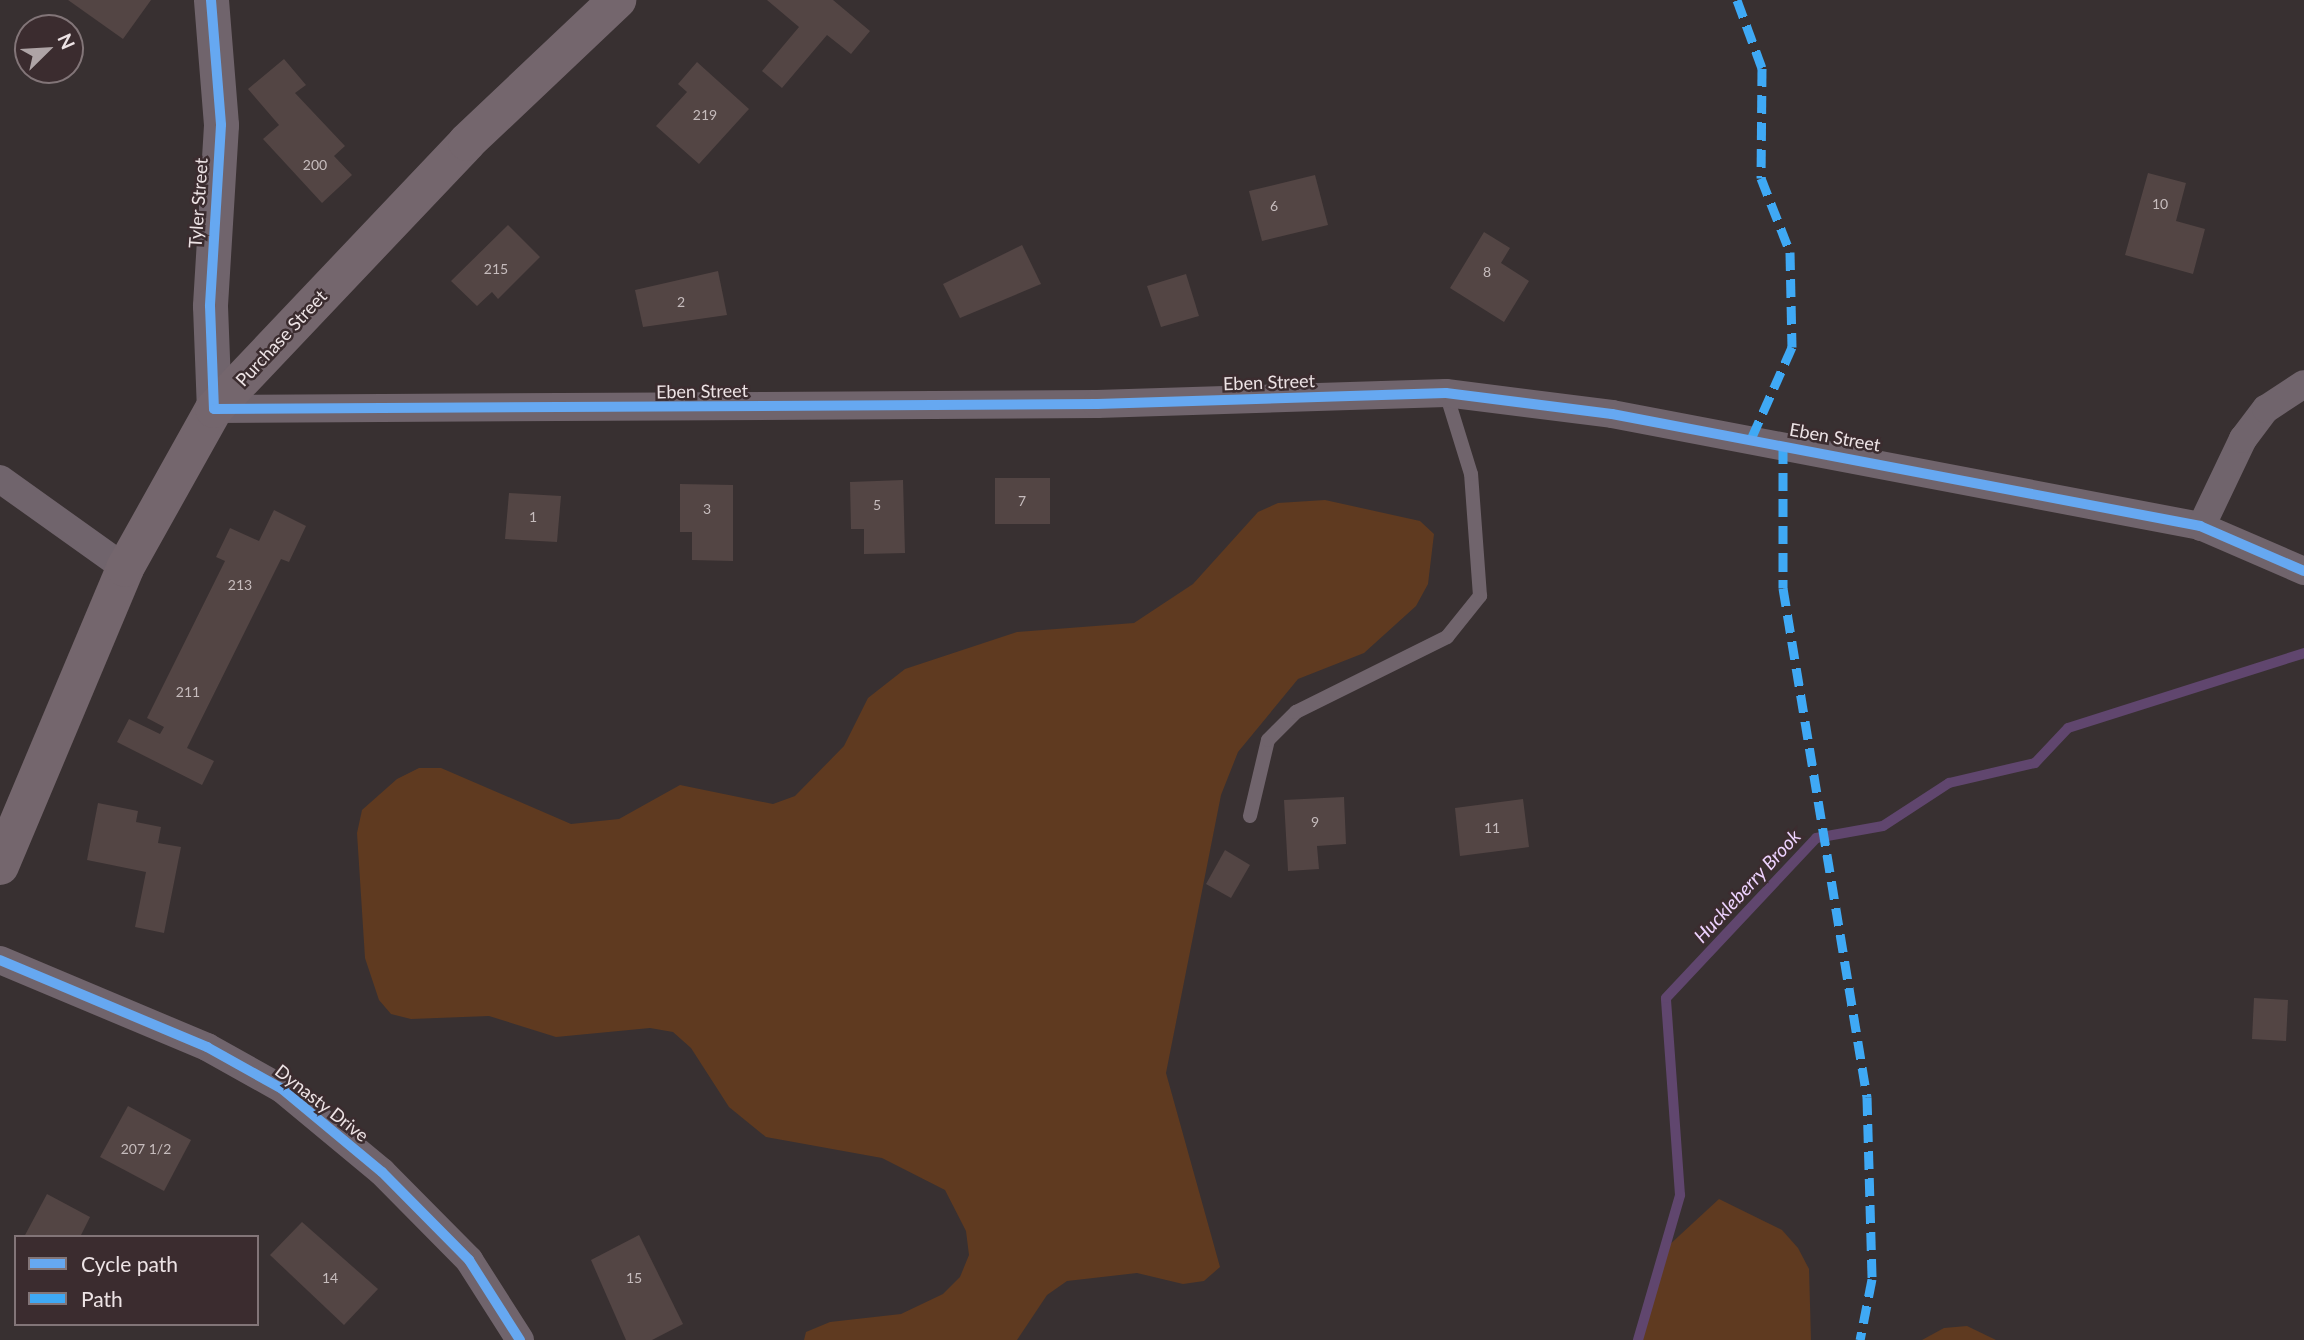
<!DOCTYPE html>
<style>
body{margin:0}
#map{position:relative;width:2304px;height:1340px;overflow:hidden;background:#383031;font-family:Lato,sans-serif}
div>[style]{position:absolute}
.green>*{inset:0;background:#5f3a20}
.stream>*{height:10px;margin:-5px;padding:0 5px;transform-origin:5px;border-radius:5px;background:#60466e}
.building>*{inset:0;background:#534544}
.service>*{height:14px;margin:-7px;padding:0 7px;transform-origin:7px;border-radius:7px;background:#70646c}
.minor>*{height:28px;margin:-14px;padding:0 14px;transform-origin:14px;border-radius:14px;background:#70646c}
.tertiary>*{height:35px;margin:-17.5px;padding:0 17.5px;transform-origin:17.5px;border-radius:17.5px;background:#70646c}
.secondary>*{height:38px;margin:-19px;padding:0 19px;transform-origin:19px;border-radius:19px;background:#74666d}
.quiet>*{height:9px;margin-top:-4.5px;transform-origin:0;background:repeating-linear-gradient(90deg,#3fa9f5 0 18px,transparent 0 27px)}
.cycleway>*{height:10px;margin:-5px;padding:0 5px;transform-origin:5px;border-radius:5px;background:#66a8f1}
span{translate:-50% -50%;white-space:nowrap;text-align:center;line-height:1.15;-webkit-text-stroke:5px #3b2c2f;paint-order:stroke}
.number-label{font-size:14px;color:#c6bcbd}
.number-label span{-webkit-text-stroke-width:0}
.street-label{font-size:18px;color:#ede3e5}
.water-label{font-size:19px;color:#eed3ff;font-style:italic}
.legend{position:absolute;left:14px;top:1235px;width:245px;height:91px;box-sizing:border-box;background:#3b2c2f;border:2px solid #827578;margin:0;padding:9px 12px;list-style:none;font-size:21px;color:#ede3e5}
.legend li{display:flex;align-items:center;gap:14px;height:35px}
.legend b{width:35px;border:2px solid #827578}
.north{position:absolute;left:14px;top:14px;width:70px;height:70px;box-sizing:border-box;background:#3b2c2f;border:2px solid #827578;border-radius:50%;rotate:66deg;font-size:19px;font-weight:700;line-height:28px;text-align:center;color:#ede3e5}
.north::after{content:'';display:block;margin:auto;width:24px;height:32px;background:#aea4a6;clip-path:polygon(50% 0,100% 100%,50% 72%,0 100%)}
</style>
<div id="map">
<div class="green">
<div style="clip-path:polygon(1325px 500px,1420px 521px,1434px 534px,1428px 584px,1416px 606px,1364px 653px,1298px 679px,1238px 752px,1221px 795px,1166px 1073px,1220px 1267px,1204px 1281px,1183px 1284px,1137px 1273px,1067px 1281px,1047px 1295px,1017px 1340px,804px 1340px,806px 1332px,830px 1322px,901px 1314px,943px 1294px,960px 1277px,969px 1255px,966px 1231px,945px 1190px,882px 1158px,766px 1137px,729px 1107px,691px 1048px,673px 1032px,650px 1028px,556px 1037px,489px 1016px,411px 1019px,391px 1014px,379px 1000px,365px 958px,357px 833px,362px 810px,397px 779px,419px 768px,441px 768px,571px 824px,619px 819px,680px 785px,773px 804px,795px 796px,844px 746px,868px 698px,905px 669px,1017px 632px,1134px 623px,1193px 584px,1258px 512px,1278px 503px)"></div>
<div style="clip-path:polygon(1719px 1199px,1782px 1230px,1798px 1248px,1809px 1269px,1811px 1340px,1634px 1340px,1667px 1247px)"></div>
<div style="clip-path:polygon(1967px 1326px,1996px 1340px,1922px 1340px,1944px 1328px)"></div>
</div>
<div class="stream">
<div style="left:1638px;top:1340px;width:151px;rotate:-73.8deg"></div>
<div style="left:1680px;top:1195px;width:197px;rotate:-94.1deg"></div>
<div style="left:1666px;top:998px;width:219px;rotate:-46.8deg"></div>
<div style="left:1816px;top:838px;width:68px;rotate:-10.2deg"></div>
<div style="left:1883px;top:826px;width:79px;rotate:-33.1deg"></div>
<div style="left:1949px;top:783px;width:88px;rotate:-13.1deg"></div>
<div style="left:2035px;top:763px;width:48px;rotate:-46.7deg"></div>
<div style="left:2068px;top:728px;width:248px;rotate:-17.6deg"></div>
</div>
<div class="building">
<div style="clip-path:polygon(68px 0,151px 0,123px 39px)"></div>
<div style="clip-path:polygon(767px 0,833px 0,870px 31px,851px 54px,827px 35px,782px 88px,762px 71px,799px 27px)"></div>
<div style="clip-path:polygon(284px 59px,306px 85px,295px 93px,345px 146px,334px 156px,352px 175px,322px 203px,263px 139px,279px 125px,248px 89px)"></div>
<div style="clip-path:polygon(697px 62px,749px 109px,699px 164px,656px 126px,687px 92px,678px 84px)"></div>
<div style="clip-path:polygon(2148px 173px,2186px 183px,2176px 221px,2205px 229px,2193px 274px,2125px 255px)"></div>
<div style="clip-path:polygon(1315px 175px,1328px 225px,1262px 241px,1249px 191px)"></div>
<div style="clip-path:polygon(508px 225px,540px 257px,498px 299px,492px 292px,477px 306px,451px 281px)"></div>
<div style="clip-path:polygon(1484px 232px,1510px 248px,1501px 263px,1529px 281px,1504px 322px,1450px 288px)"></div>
<div style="clip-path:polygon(1022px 245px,1041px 284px,960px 318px,943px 284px)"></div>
<div style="clip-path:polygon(718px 271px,727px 315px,643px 327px,635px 290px)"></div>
<div style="clip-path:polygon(1186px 274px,1199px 316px,1161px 327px,1147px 286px)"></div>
<div style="clip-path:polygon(995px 478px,1050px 478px,1050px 524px,995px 524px)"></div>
<div style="clip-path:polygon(903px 480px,905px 553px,864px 554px,864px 529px,851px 529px,850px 482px)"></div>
<div style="clip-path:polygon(680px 484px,733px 485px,733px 561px,692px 560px,692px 532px,680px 532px)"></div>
<div style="clip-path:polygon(509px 493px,561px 496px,557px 542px,505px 539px)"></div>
<div style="clip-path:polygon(274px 510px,306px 526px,289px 562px,281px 559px,187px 748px,214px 761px,202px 785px,117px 742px,129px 719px,160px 734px,164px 727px,147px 718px,225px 561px,216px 557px,230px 528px,259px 541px)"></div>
<div style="clip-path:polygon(1344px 797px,1346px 844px,1317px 846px,1319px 869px,1288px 871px,1284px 800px)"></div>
<div style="clip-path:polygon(1523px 799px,1529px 847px,1460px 856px,1455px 808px)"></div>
<div style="clip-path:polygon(98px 803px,138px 811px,136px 822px,161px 827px,158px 843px,181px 847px,164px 933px,135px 927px,146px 872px,87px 860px)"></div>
<div style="clip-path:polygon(1225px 850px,1250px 865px,1231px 898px,1206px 884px)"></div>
<div style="clip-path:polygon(2254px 998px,2288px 1000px,2286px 1041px,2252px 1039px)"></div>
<div style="clip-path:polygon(128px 1106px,191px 1140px,164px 1191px,100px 1157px)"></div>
<div style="clip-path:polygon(47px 1194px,90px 1217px,80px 1237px,24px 1237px)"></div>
<div style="clip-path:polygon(302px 1222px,378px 1289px,344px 1325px,270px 1255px)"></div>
<div style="clip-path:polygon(639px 1235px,683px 1324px,652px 1340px,626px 1340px,591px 1260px)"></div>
</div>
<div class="service">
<div style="left:1250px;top:816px;width:78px;rotate:-76.7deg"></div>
<div style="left:1268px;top:740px;width:40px;rotate:-45deg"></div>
<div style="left:1296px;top:712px;width:169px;rotate:-26.4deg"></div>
<div style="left:1447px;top:637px;width:53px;rotate:-51.2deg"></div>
<div style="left:1480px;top:596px;width:122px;rotate:-94.2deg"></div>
<div style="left:1471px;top:474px;width:85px;rotate:-107.2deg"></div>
</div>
<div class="minor">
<div style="left:214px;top:409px;width:883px;rotate:-0.32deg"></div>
<div style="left:1097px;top:404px;width:349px;rotate:-1.8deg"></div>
<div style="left:1446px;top:393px;width:167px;rotate:7.2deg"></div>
<div style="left:1612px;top:414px;width:599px;rotate:10.78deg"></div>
<div style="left:2200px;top:526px;width:113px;rotate:23.4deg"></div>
<div style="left:0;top:479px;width:153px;rotate:35.5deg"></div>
<div style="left:2201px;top:527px;width:98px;rotate:-64.5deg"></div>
<div style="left:2243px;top:439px;width:38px;rotate:-53deg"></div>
<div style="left:2266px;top:409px;width:45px;rotate:-33.3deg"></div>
<div style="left:0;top:960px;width:225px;rotate:22.8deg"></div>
<div style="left:207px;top:1047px;width:86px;rotate:29.2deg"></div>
<div style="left:282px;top:1089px;width:130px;rotate:39.7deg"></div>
<div style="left:382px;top:1172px;width:124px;rotate:45.3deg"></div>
<div style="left:469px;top:1260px;width:95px;rotate:57.5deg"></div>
</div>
<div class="tertiary">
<div style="left:211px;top:0;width:125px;rotate:85.4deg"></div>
<div style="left:221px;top:125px;width:181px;rotate:93.5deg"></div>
<div style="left:210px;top:306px;width:103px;rotate:87.8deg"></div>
</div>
<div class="secondary">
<div style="left:0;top:866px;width:323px;rotate:-67.2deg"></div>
<div style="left:125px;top:568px;width:182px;rotate:-60.8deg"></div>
<div style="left:214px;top:409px;width:368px;rotate:-46.5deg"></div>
<div style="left:467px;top:142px;width:207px;rotate:-43.4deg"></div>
</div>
<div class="quiet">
<div style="left:1737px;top:0;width:72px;rotate:69.8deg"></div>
<div style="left:1762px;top:68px;width:110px;rotate:90.5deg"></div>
<div style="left:1761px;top:178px;width:79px;rotate:68.6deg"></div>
<div style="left:1790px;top:252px;width:95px;rotate:88.8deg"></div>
<div style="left:1792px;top:347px;width:101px;rotate:114deg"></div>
<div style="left:1783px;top:445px;width:143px;rotate:90deg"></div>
<div style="left:1783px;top:588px;width:516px;rotate:80.63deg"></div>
<div style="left:1867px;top:1097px;width:182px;rotate:88.4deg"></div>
<div style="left:1872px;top:1279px;width:62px;rotate:101.1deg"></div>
</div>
<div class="cycleway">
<div style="left:211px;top:0;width:125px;rotate:85.4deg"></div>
<div style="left:221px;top:125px;width:181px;rotate:93.5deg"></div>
<div style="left:210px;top:306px;width:103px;rotate:87.8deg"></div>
<div style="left:214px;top:409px;width:883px;rotate:-0.32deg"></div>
<div style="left:1097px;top:404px;width:349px;rotate:-1.8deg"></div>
<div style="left:1446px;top:393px;width:167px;rotate:7.2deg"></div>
<div style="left:1612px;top:414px;width:599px;rotate:10.78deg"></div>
<div style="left:2200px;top:526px;width:113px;rotate:23.4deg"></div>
<div style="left:0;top:960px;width:225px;rotate:22.8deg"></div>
<div style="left:207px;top:1047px;width:86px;rotate:29.2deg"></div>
<div style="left:282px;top:1089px;width:130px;rotate:39.7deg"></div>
<div style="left:382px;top:1172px;width:124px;rotate:45.3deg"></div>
<div style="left:469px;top:1260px;width:95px;rotate:57.5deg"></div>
</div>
<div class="number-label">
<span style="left:705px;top:115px">219</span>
<span style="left:315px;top:165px">200</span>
<span style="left:2160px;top:204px">10</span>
<span style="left:1274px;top:206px">6</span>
<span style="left:496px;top:269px">215</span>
<span style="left:1487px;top:272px">8</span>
<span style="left:681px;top:302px">2</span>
<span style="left:1022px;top:501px">7</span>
<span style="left:877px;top:505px">5</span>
<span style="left:707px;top:509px">3</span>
<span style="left:533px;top:517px">1</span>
<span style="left:240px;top:585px">213</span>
<span style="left:188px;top:692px">211</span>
<span style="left:1315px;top:822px">9</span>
<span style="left:1492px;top:828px">11</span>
<span style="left:146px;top:1149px">207 1/2</span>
<span style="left:330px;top:1278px">14</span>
<span style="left:634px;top:1278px">15</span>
</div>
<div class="street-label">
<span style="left:198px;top:203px;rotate:-86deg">Tyler Street</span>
<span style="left:281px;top:338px;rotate:-47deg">Purchase Street</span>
<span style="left:1269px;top:382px;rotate:-2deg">Eben Street</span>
<span style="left:702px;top:391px;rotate:-1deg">Eben Street</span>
<span style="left:1835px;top:437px;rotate:10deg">Eben Street</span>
<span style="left:322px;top:1103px;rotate:38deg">Dynasty Drive</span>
</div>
<div class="water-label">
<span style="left:1747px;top:886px;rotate:-47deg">Huckleberry Brook</span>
</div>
<ul class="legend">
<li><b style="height:9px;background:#66a8f1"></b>Cycle path</li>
<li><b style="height:9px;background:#3fa9f5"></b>Path</li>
</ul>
<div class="north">N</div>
</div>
